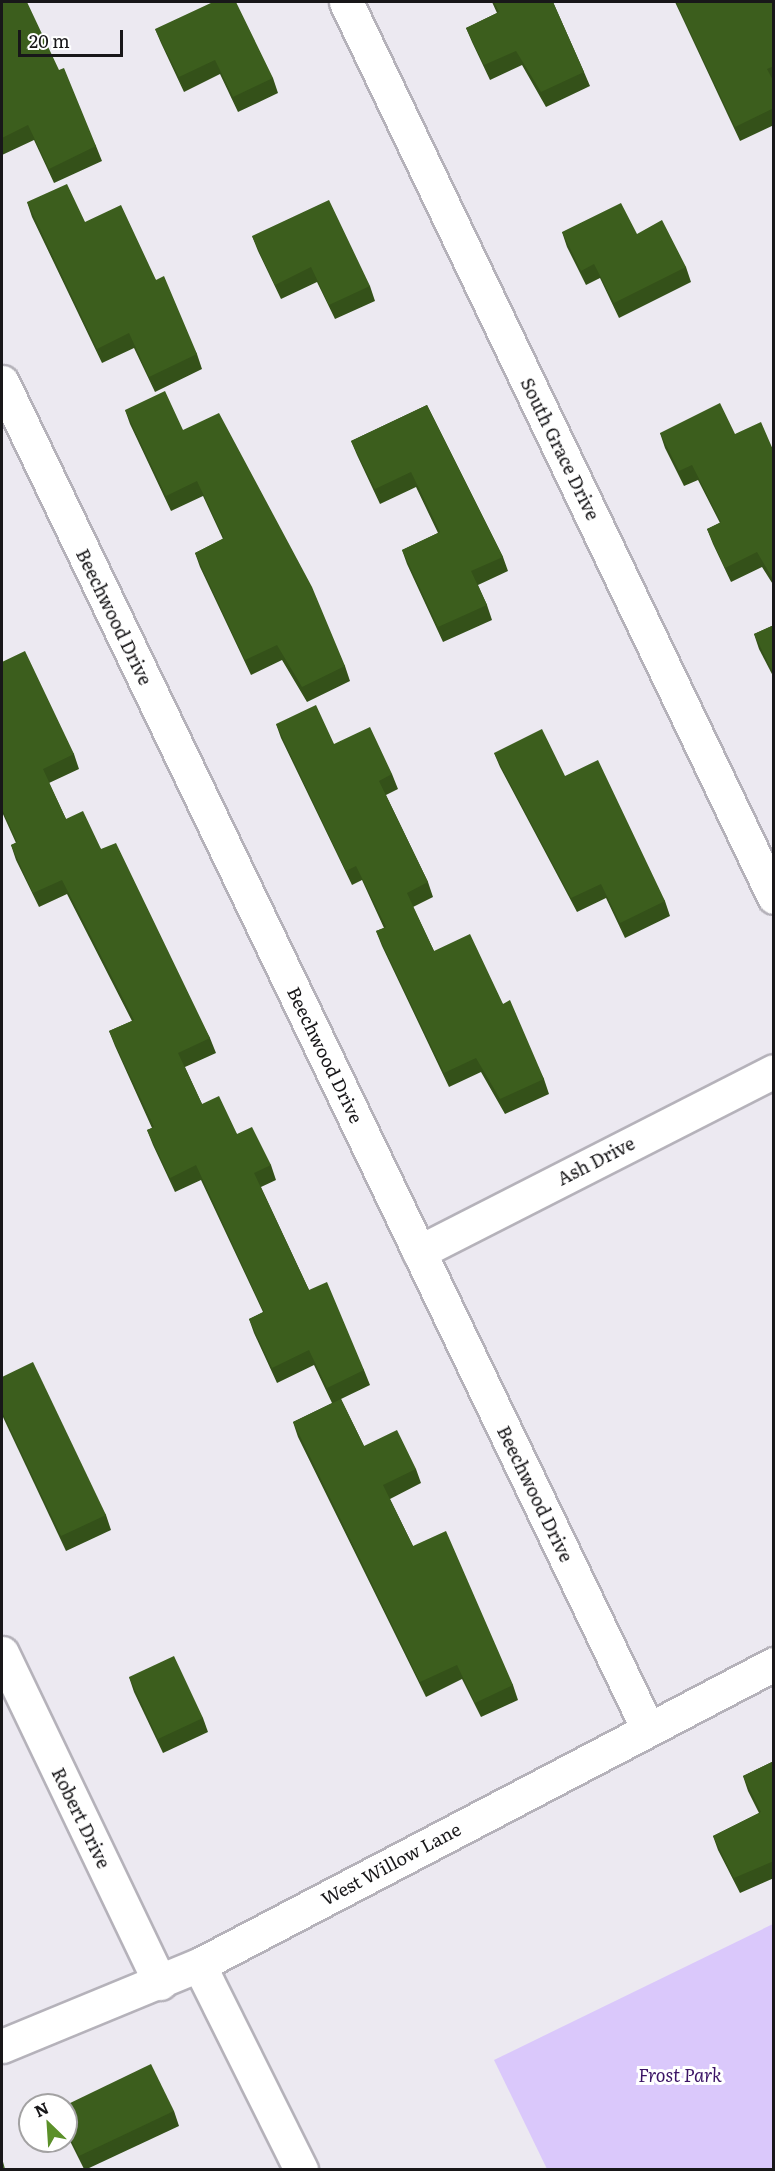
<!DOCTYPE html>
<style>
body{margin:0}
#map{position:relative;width:775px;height:2171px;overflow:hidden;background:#ece9f1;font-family:Literata,serif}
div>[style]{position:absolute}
.green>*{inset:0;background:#dac8fb}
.roads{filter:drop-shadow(2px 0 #b5b2ba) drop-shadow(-2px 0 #b5b2ba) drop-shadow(0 2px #b5b2ba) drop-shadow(0 -2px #b5b2ba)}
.minor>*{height:33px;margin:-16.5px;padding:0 16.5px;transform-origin:16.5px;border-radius:16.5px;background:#fff}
.wall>*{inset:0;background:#345119}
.building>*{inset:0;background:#3c5e1d}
span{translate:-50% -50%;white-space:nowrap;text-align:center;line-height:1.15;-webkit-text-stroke:6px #fff;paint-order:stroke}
.street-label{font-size:18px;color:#181719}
.park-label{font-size:18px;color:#3b1465;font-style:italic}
.frame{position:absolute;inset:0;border:3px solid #181719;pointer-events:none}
.north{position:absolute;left:18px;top:2093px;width:60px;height:60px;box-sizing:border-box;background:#fff;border:2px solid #a3a2a3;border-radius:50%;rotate:335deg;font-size:16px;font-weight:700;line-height:24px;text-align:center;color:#181719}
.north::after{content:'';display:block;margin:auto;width:21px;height:27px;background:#5b9029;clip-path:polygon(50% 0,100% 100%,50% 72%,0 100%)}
.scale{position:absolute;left:18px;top:30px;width:105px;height:27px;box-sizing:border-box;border:3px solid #181719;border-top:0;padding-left:8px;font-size:18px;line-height:21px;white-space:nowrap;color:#181719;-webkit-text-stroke:4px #fff;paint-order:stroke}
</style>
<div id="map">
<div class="green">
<div style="clip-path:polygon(773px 1924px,773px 2169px,547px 2169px,494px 2060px)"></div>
</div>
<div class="roads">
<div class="minor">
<div style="left:346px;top:2px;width:992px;rotate:64.44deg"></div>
<div style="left:2px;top:382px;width:1494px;rotate:64.38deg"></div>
<div style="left:419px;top:1252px;width:398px;rotate:-27deg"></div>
<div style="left:2px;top:1653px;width:366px;rotate:64.4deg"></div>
<div style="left:199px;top:1965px;width:229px;rotate:63.5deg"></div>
<div style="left:2px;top:2046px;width:213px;rotate:-22.4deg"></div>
<div style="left:199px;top:1965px;width:649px;rotate:-27.63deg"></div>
</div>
</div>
<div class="wall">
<div style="clip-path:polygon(2px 2px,96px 146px,102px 161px,54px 183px,34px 140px,2px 155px)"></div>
<div style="clip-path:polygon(492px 2px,553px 2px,584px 72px,590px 86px,546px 107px,522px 65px,490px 80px,472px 42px,466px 28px,497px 13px)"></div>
<div style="clip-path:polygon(675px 2px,773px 2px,774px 125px,740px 141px)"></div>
<div style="clip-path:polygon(155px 29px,273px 78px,278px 93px,238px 112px,220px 74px,184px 92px,161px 43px)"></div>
<div style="clip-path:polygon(27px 202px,85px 222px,156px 280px,197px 354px,202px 369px,155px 392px,134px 348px,102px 363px,32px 217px)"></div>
<div style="clip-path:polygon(562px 232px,637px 234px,686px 267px,691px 282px,619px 318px,600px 278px,586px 285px,567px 247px)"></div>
<div style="clip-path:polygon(252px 236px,370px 286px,375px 301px,335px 319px,317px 282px,281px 299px,258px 251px)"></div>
<div style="clip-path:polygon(427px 405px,503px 557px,508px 571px,478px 585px,487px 605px,492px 620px,443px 642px,407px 564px,402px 550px,438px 533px,416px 487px,380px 504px,357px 455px,351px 441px)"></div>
<div style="clip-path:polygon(125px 410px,183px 430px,345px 666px,350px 681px,307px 702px,282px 660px,251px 675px,200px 567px,195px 553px,223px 539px,203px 496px,171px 511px,130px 424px)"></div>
<div style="clip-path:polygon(660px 433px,735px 434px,774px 452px,774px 586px,762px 567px,731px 582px,713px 544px,707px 529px,720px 523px,698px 480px,684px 486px,665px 448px)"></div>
<div style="clip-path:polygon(774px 625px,774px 678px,759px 649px,754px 634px)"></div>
<div style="clip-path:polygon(2px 662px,74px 754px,79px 769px,49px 783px,66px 819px,101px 849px,210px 1038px,216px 1053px,185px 1067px,202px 1104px,237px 1134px,271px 1165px,276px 1180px,261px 1187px,309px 1290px,364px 1370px,370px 1385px,341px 1399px,364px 1446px,416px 1469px,421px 1483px,390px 1499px,413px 1546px,513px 1685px,518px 1700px,481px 1717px,462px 1679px,426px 1697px,298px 1437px,293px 1422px,332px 1403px,314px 1365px,277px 1383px,254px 1333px,249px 1319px,263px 1312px,201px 1180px,175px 1192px,153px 1145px,147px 1130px,152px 1128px,115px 1046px,109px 1031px,132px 1021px,67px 894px,39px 907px,16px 860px,11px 845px,16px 843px,2px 812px)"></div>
<div style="clip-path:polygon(276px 724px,334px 744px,392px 774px,398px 789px,386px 795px,428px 882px,433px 897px,413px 907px,434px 951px,503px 1004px,544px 1079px,549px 1094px,505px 1114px,481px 1072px,449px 1087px,382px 946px,376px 931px,384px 928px,362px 880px,352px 885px,281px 738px)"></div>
<div style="clip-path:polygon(494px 753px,565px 776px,665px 901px,670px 916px,625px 938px,606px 898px,577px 912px,500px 767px)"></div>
<div style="clip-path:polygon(2px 1377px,106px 1515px,111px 1530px,66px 1551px,2px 1415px)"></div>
<div style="clip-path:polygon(129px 1677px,203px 1718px,208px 1732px,163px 1753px,134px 1692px)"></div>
<div style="clip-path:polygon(774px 1761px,774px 1878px,740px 1893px,718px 1850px,713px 1836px,759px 1813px,748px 1791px,743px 1776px)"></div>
<div style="clip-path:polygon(66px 2105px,174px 2111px,179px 2126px,87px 2169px,84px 2169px,66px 2133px)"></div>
</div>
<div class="building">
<div style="clip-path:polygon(2px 2px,27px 2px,59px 70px,64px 68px,96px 146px,49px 169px,28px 125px,2px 138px)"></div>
<div style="clip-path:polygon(213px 2px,236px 2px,273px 78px,233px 97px,215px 60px,179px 77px,155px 29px)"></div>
<div style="clip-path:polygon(494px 2px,553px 2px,584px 72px,541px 92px,516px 51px,484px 65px,466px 28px,499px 12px)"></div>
<div style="clip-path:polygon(676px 2px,773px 2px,774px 66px,767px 69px,774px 82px,774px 108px,735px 127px)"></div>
<div style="clip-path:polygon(67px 184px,85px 222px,121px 205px,156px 280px,164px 276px,197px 354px,149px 377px,129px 333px,97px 349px,27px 202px)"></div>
<div style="clip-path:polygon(329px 200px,370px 286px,329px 305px,311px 267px,275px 285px,252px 236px)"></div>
<div style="clip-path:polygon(621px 203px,637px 234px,662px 220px,686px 267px,614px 303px,594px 264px,581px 271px,562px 232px)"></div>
<div style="clip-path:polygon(165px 391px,183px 430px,219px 413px,312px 587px,345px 666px,302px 687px,277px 645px,245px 660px,195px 553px,224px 538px,197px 481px,166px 496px,125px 410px)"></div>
<div style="clip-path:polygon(720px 403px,735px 434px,761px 422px,774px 452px,774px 581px,757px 552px,725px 568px,707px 529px,721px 522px,692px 465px,679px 471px,660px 433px)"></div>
<div style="clip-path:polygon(427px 405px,503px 557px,471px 571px,487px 605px,438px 627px,402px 550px,440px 532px,411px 472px,375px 489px,351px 441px)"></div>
<div style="clip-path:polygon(774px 625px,774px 673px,773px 673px,754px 634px)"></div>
<div style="clip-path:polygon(25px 651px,74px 754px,43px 769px,66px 819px,83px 811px,101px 849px,116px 843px,210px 1038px,178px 1053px,202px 1104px,219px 1096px,237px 1134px,252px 1127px,271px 1165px,254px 1173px,309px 1290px,327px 1282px,364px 1370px,327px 1388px,309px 1350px,272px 1368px,249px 1319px,264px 1312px,196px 1165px,170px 1178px,147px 1130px,154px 1127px,109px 1031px,134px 1020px,62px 880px,33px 893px,11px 845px,17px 842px,2px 809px,2px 662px)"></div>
<div style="clip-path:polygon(316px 705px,334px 744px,370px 727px,392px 774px,379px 781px,428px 882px,407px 893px,434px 951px,470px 934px,503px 1004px,510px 1000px,544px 1079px,500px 1099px,476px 1058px,444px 1073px,376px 931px,386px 927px,356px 866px,346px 871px,276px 724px)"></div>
<div style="clip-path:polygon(542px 729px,565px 776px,598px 760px,665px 901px,620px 923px,601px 884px,571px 898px,494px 753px)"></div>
<div style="clip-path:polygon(33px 1362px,106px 1515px,61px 1536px,2px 1412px,2px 1377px)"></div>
<div style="clip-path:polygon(341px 1399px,364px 1446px,397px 1430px,416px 1469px,383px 1485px,413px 1546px,446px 1531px,513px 1685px,475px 1703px,457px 1665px,420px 1682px,293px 1422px)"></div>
<div style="clip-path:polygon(174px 1656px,203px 1718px,158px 1739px,129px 1677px)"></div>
<div style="clip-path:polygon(774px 1761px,774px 1861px,734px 1878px,713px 1836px,761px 1812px,743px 1776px)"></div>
<div style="clip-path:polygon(151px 2064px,174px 2111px,79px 2156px,66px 2129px,66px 2105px)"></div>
<div style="clip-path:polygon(2px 2158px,5px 2169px,2px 2169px)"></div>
</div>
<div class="street-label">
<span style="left:560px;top:449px;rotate:64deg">South Grace Drive</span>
<span style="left:114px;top:617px;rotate:64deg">Beechwood Drive</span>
<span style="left:325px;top:1055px;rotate:64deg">Beechwood Drive</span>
<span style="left:596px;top:1161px;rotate:-27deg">Ash Drive</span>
<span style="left:535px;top:1494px;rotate:64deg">Beechwood Drive</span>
<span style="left:81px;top:1818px;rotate:64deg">Robert Drive</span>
<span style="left:391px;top:1864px;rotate:-28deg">West Willow Lane</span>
</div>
<div class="park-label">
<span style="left:680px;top:2075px">Frost Park</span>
</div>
<div class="frame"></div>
<div class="north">N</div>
<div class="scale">20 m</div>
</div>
